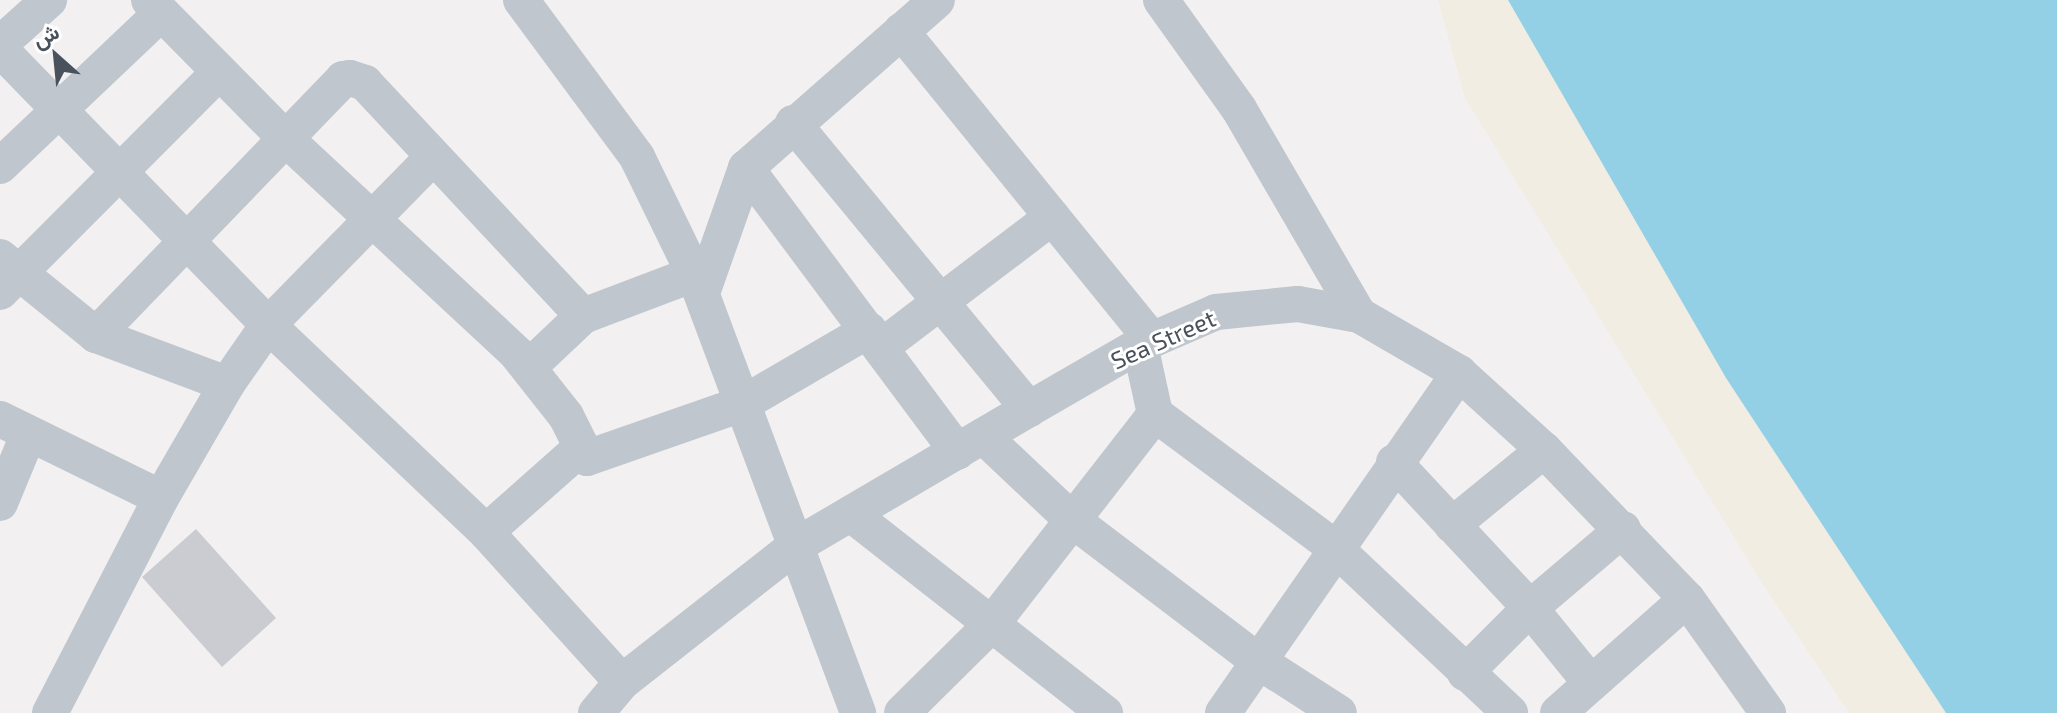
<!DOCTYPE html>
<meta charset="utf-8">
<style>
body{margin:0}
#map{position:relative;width:2057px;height:713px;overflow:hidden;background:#f2f0f0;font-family:"Exo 2",Vazirmatn,sans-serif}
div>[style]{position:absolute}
.sand>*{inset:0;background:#f2ede2}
.water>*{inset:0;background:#93d0e5}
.building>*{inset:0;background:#caccd2}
.minor>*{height:36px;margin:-18px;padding:0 18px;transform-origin:18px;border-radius:18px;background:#bfc6cd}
span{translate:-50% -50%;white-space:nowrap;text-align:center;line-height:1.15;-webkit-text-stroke:6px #fff;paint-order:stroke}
.street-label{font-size:24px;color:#49525c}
.north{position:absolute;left:16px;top:16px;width:80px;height:80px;-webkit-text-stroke:6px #fff;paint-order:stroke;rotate:333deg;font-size:22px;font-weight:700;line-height:32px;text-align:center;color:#49525c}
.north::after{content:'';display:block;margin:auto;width:28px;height:36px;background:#49525c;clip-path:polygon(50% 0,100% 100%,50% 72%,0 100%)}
</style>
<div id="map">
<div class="sand">
<div style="clip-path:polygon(1438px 0,1508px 0,1726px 378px,1946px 713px,1849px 713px,1762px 583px,1465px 98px)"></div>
</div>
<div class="water">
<div style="clip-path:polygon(1508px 0,2057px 0,2057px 713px,1946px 713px,1726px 378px)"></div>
</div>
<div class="building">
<div style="clip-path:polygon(196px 529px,276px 618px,222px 667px,142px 577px)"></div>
</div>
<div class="minor">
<div style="left:149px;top:0;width:195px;rotate:45.4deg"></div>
<div style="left:286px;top:139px;width:316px;rotate:42.9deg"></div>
<div style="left:517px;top:354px;width:79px;rotate:51.7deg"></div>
<div style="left:566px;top:416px;width:47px;rotate:63.4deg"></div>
<div style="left:587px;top:458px;width:164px;rotate:-19.2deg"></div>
<div style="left:742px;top:404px;width:147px;rotate:-30.2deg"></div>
<div style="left:521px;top:0;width:195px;rotate:53.5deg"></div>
<div style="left:637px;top:157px;width:130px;rotate:64deg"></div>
<div style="left:694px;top:274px;width:469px;rotate:69.5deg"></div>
<div style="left:1161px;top:0;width:134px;rotate:54.4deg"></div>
<div style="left:1239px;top:109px;width:238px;rotate:59.8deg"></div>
<div style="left:901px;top:31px;width:397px;rotate:50.9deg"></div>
<div style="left:0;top:44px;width:66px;rotate:-41.9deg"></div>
<div style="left:0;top:49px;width:385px;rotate:45.8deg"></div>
<div style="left:268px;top:325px;width:301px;rotate:43.5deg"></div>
<div style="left:486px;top:532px;width:202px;rotate:47.8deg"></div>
<div style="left:793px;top:123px;width:371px;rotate:50.5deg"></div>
<div style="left:0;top:166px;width:222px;rotate:-43.5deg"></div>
<div style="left:746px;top:168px;width:354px;rotate:53.3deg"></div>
<div style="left:0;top:257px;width:124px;rotate:39.1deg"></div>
<div style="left:96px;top:335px;width:356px;rotate:-46deg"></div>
<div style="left:343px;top:79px;width:7px;rotate:-8deg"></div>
<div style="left:350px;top:78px;width:16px;rotate:18deg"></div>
<div style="left:365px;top:83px;width:319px;rotate:46.9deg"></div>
<div style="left:0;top:292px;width:309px;rotate:-45.1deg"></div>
<div style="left:702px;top:293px;width:133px;rotate:-70.6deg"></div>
<div style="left:746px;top:168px;width:254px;rotate:-41.3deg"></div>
<div style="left:96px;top:335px;width:140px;rotate:20.5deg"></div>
<div style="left:1140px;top:345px;width:71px;rotate:77.7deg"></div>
<div style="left:1155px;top:414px;width:223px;rotate:36.6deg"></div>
<div style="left:1334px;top:547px;width:242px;rotate:43.3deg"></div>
<div style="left:881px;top:347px;width:215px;rotate:-37.2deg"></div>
<div style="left:529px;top:367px;width:74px;rotate:-43.4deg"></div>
<div style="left:583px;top:316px;width:119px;rotate:-20.7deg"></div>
<div style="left:0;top:419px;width:179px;rotate:26.1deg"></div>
<div style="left:983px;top:436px;width:121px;rotate:43.3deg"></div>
<div style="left:1071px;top:519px;width:235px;rotate:37.2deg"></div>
<div style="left:1258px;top:661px;width:96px;rotate:32.7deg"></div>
<div style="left:1394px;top:462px;width:200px;rotate:47deg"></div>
<div style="left:1530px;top:608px;width:95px;rotate:51deg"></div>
<div style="left:0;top:503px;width:74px;rotate:-67.6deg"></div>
<div style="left:851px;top:514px;width:323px;rotate:38.1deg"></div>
<div style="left:1452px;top:525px;width:119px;rotate:-39.2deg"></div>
<div style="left:486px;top:532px;width:127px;rotate:-41.5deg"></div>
<div style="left:1465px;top:673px;width:92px;rotate:-45deg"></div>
<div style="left:1530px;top:608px;width:122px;rotate:-40.3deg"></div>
<div style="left:50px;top:713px;width:242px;rotate:-62.7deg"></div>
<div style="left:161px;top:498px;width:132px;rotate:-59.9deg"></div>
<div style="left:227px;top:384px;width:72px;rotate:-55.2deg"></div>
<div style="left:268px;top:325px;width:235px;rotate:-45.5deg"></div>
<div style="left:596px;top:713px;width:40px;rotate:-50deg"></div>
<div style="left:622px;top:682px;width:222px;rotate:-38.1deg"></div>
<div style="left:797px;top:545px;width:269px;rotate:-30.4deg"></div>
<div style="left:1029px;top:409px;width:128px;rotate:-30deg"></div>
<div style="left:1140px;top:345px;width:83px;rotate:-23.5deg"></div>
<div style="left:1216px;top:312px;width:82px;rotate:-5.6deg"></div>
<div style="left:1298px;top:304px;width:62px;rotate:10.2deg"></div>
<div style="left:1359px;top:315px;width:116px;rotate:30.1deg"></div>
<div style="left:1459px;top:373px;width:115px;rotate:42.2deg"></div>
<div style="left:1544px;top:450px;width:207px;rotate:46.2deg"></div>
<div style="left:1687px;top:599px;width:140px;rotate:54.6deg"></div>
<div style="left:902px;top:713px;width:125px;rotate:-44.7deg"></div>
<div style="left:991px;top:625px;width:267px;rotate:-52.1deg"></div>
<div style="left:1223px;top:713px;width:414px;rotate:-55.2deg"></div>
<div style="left:1558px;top:713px;width:172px;rotate:-41.5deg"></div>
</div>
<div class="street-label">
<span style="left:1163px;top:339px;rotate:-24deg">Sea Street</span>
</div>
<div class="north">ش</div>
</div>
